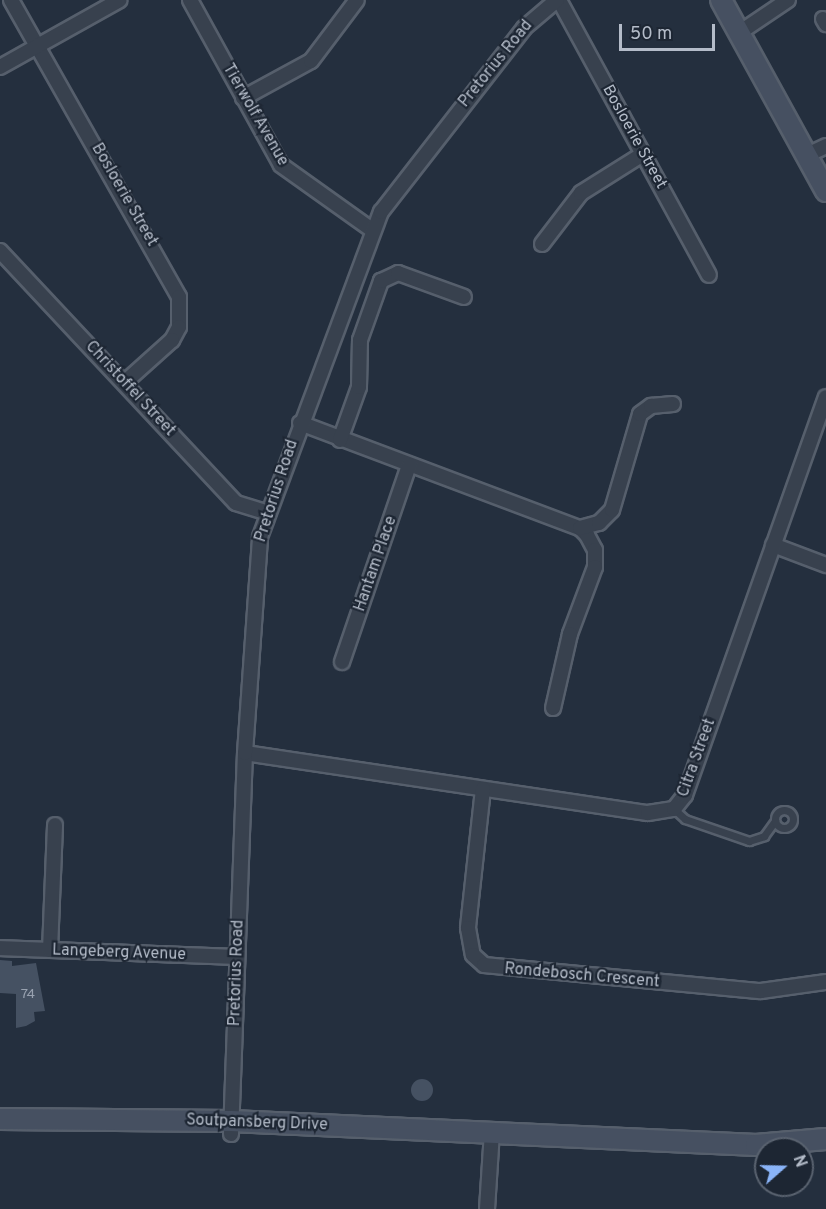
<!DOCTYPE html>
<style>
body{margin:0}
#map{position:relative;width:826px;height:1209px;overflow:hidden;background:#242f3e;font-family:Overpass,sans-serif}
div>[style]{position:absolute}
.building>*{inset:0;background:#455162}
.round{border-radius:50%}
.roads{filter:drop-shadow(2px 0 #565f6c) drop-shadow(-2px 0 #565f6c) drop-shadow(0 2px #565f6c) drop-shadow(0 -2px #565f6c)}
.lane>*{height:7px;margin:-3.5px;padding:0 3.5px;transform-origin:3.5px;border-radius:3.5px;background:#38414e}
.lane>.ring{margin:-3.5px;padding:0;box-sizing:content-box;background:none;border:7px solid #38414e;border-radius:50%}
.street>*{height:14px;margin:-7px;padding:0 7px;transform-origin:7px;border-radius:7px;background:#38414e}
.secondary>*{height:20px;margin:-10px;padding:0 10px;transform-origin:10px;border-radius:10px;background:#465061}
span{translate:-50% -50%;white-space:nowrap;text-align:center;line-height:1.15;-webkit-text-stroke:4.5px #1d2633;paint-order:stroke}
.number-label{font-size:14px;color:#98a1af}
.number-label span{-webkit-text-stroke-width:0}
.street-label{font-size:16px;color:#b4bcc9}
.north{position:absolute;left:754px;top:1137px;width:60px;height:60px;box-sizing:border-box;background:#1d2633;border:2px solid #59626f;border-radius:50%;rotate:70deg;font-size:16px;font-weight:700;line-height:24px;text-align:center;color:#b4bcc9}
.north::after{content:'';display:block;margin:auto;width:21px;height:27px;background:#8ab4f8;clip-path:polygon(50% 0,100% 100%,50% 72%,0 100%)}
.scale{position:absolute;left:619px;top:24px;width:96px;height:27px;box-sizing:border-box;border:3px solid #b4bcc9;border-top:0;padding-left:8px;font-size:18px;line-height:21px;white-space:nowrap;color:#b4bcc9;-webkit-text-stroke:4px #1d2633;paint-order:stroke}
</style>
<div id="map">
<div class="building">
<div style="clip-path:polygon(0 960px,12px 961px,12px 966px,36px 963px,45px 1011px,34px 1012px,35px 1021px,26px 1026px,16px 1028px,16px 994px,0 993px)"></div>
<div class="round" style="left:411px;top:1079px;width:22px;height:22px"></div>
</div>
<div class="roads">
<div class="lane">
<div style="left:674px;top:809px;width:15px;rotate:42deg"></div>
<div style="left:685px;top:819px;width:68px;rotate:19deg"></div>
<div style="left:749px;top:841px;width:16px;rotate:-18deg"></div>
<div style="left:764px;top:836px;width:19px;rotate:-54deg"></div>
<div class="ring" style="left:775px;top:810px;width:11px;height:11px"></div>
</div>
<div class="street">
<div style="left:11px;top:0;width:341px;rotate:60.5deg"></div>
<div style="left:179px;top:297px;width:30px;rotate:90deg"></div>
<div style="left:179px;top:327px;width:15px;rotate:118deg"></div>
<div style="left:172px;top:340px;width:64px;rotate:138.1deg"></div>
<div style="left:190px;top:0;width:188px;rotate:61.1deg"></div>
<div style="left:281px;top:165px;width:112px;rotate:35.5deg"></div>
<div style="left:559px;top:0;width:313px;rotate:61.4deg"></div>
<div style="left:823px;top:19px;width:6px;rotate:59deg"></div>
<div style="left:739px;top:33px;width:59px;rotate:-34deg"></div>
<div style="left:0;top:67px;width:137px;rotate:-29.2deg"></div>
<div style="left:243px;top:98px;width:77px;rotate:-28.6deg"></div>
<div style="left:311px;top:61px;width:76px;rotate:-53deg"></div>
<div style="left:807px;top:155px;width:21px;rotate:-25deg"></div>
<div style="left:542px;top:244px;width:64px;rotate:-52.6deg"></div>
<div style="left:581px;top:193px;width:73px;rotate:-32.2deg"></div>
<div style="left:0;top:251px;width:345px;rotate:46.9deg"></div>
<div style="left:236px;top:503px;width:34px;rotate:17deg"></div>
<div style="left:300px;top:423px;width:299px;rotate:20.6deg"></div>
<div style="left:580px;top:528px;width:10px;rotate:45deg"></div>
<div style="left:587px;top:535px;width:17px;rotate:62deg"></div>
<div style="left:595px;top:550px;width:17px;rotate:90deg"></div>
<div style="left:595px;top:567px;width:72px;rotate:110.5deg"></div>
<div style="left:570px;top:634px;width:76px;rotate:102.9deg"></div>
<div style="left:340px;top:440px;width:56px;rotate:-70.3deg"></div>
<div style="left:359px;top:387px;width:47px;rotate:-88.8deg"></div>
<div style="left:360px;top:340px;width:63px;rotate:-70.4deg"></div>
<div style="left:381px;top:281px;width:19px;rotate:-25deg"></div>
<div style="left:398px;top:273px;width:70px;rotate:20deg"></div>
<div style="left:580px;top:528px;width:20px;rotate:-15deg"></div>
<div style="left:599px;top:523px;width:18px;rotate:-45deg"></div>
<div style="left:612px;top:510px;width:100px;rotate:-73.7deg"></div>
<div style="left:640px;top:414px;width:14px;rotate:-36deg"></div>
<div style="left:651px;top:406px;width:22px;rotate:-5deg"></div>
<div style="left:773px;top:545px;width:57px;rotate:20.7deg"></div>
<div style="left:342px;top:662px;width:208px;rotate:-71.2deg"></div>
<div style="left:245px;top:753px;width:407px;rotate:8.5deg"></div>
<div style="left:648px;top:813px;width:26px;rotate:-9deg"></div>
<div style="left:674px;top:809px;width:18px;rotate:-52deg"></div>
<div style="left:685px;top:795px;width:422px;rotate:-70.5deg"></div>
<div style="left:483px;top:789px;width:140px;rotate:96.2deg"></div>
<div style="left:468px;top:928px;width:27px;rotate:80deg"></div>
<div style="left:473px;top:955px;width:15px;rotate:42deg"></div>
<div style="left:484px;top:965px;width:278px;rotate:5.4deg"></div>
<div style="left:761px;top:991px;width:66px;rotate:-7.9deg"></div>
<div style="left:0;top:948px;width:237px;rotate:2.2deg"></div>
<div style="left:50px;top:950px;width:125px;rotate:-87.7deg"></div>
<div style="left:231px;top:1134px;width:381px;rotate:-87.9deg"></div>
<div style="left:245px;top:753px;width:217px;rotate:-86deg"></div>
<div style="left:260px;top:537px;width:347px;rotate:-69.6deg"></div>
<div style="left:381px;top:212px;width:233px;rotate:-52.1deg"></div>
<div style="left:524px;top:28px;width:43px;rotate:-40.3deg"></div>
<div style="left:487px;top:1209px;width:77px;rotate:-86.3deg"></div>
</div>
<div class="secondary">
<div style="left:721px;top:0;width:218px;rotate:61.2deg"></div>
<div style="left:0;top:1119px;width:231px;rotate:0.5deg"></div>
<div style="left:231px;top:1121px;width:526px;rotate:2.62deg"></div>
<div style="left:756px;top:1145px;width:70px;rotate:-4.9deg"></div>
</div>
</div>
<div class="number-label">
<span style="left:28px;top:995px">74</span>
</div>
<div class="street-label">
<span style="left:496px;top:64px;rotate:-51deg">Pretorius Road</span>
<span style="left:255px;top:115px;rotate:60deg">Tierwolf Avenue</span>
<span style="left:634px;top:137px;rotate:61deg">Bosloerie Street</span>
<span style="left:124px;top:195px;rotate:60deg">Bosloerie Street</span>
<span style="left:130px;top:389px;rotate:47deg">Christoffel Street</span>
<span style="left:277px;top:491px;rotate:-72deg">Pretorius Road</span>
<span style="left:376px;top:564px;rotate:-71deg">Hantam Place</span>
<span style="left:697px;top:758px;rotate:-70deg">Citra Street</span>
<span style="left:119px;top:953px;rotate:2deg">Langeberg Avenue</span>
<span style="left:237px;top:973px;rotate:-88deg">Pretorius Road</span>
<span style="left:582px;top:976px;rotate:5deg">Rondebosch Crescent</span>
<span style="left:257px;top:1123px;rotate:2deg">Soutpansberg Drive</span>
</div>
<div class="north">N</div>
<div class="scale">50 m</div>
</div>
